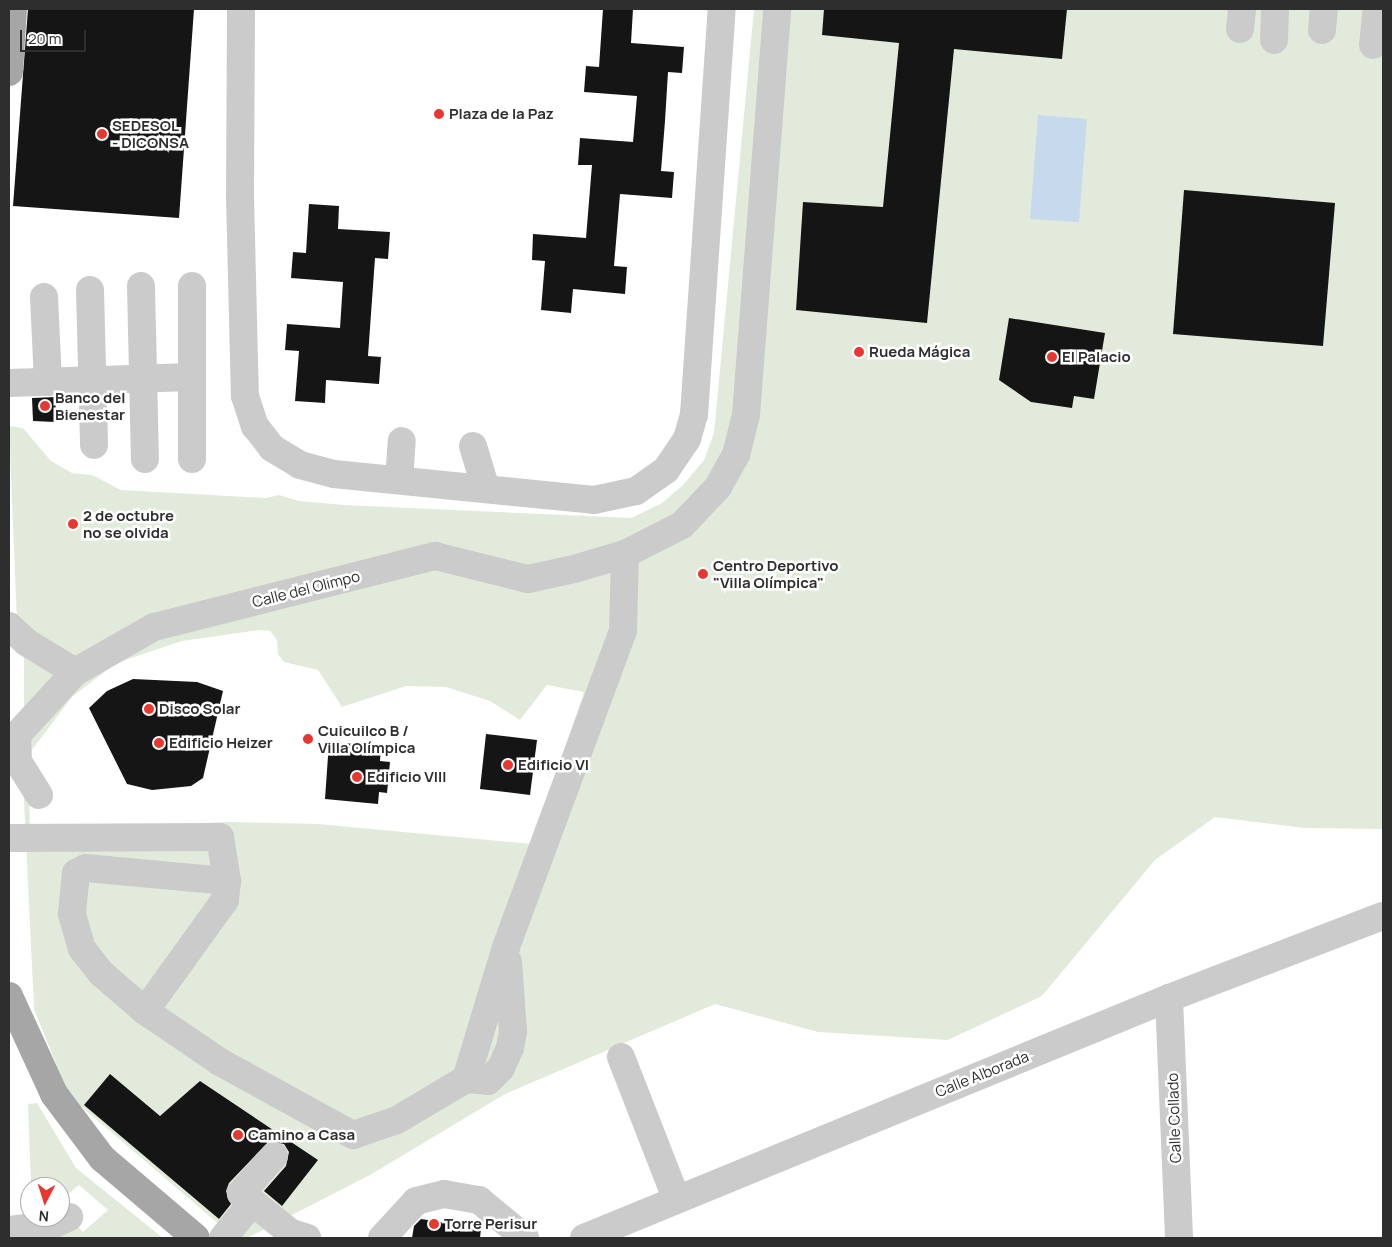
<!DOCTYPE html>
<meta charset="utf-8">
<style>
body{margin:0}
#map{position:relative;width:1392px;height:1247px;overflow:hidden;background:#fff;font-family:Manrope,sans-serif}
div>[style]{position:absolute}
.green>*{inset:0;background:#e2ebdb}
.water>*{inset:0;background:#c7d9ec}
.building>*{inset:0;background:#151515}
.minor>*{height:28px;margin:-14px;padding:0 14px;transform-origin:14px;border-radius:14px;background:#cbcbcb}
.major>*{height:28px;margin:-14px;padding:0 14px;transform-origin:14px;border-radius:14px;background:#a6a6a6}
.dots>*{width:14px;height:14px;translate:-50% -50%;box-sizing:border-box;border:2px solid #fff;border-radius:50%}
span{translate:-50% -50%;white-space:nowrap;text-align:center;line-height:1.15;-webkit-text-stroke:5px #fff;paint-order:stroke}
.poi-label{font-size:15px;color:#2e2e2e;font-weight:700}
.left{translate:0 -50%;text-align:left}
.street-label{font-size:15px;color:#2e2e2e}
.frame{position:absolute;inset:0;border:10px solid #2e2e2e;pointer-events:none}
.north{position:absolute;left:20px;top:1177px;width:50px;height:50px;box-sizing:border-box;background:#fff;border:1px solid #ababab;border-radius:50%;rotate:185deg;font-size:14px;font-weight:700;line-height:20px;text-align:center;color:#2e2e2e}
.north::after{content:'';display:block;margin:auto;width:18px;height:22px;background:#e7372e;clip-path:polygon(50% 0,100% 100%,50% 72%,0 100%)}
.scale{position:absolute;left:20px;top:30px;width:66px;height:22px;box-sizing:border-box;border:2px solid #2e2e2e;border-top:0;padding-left:6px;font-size:15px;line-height:18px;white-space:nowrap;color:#2e2e2e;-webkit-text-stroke:4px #fff;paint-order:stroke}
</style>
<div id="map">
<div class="green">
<div style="clip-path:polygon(evenodd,754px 9px,1383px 9px,1383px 829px,1304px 828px,1215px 817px,1155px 860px,1042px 996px,948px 1040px,818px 1032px,715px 1004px,505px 1094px,370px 1175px,247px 1238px,235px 1238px,69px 1096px,34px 1009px,24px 800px,24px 628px,17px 623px,9px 426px,23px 428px,51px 461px,72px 473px,92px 475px,121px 490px,266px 498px,279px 495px,299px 501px,344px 505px,631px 518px,662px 503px,683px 485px,704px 460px,714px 433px,754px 9px,804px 202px,869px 206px,796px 310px,804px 202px,754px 9px,260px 630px,270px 631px,277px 640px,278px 654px,284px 662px,318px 670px,342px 707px,406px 686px,446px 687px,490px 701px,520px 720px,547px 685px,584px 692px,532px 844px,318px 824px,229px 822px,30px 830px,28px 755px,72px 697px,116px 663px,182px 641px,260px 630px)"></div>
<div style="clip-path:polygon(37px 1103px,76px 1168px,163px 1238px,34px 1238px,60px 1217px,60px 1206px,83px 1232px,108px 1210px,79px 1185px,60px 1201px,60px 1187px,31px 1187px,28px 1104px)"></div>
</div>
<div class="water">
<div style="clip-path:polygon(1038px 115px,1087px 119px,1079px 222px,1030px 219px)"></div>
</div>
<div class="building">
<div style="clip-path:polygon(28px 9px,194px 9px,179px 218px,13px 206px)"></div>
<div style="clip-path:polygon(603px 9px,633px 9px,631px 43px,684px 47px,682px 73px,668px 72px,665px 121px,661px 171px,674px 172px,672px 198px,620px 194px,614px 266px,627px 267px,625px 294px,573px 289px,571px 313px,541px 310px,545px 261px,532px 260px,533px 234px,586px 238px,592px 165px,578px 165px,580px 138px,633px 142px,637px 96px,584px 92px,586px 66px,599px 67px)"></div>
<div style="clip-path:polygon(824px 9px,1067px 9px,1062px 59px,954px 49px,927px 323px,796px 310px,803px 202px,883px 207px,899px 43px,822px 35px)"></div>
<div style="clip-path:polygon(1184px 190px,1335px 203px,1323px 346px,1173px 334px)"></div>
<div style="clip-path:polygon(309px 204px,339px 206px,338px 229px,390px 232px,388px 259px,375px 258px,368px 356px,381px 357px,379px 384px,326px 380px,325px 403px,295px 401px,299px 351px,285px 350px,287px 324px,340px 328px,343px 282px,291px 278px,293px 252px,306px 253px)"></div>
<div style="clip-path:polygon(1009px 318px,1105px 333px,1094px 399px,1074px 396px,1072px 408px,1031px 402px,999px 380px)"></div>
<div style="clip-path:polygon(56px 397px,55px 422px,33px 421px,32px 398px)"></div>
<div style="clip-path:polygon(133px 679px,197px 682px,223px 691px,203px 778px,191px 786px,152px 790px,127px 784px,89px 708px,107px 691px)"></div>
<div style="clip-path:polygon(486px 734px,537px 740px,530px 795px,480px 789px)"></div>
<div style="clip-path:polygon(329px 742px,381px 746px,380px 761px,390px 762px,387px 793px,379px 792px,378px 804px,325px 799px)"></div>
<div style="clip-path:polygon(110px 1074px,160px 1116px,200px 1081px,318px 1160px,282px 1206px,264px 1191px,286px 1166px,289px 1152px,284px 1144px,269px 1141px,229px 1183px,226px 1191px,231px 1204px,219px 1219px,84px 1105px)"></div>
<div style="clip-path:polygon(421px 1219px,481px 1228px,480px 1238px,412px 1238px,414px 1226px)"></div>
</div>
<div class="minor">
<div style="left:241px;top:9px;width:187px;rotate:90.3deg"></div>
<div style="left:240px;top:196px;width:200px;rotate:88.6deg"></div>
<div style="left:245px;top:396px;width:32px;rotate:72deg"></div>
<div style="left:255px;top:426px;width:28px;rotate:52deg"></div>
<div style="left:272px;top:448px;width:33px;rotate:31deg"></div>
<div style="left:300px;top:465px;width:35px;rotate:15deg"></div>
<div style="left:334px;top:474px;width:261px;rotate:5.7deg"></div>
<div style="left:594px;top:500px;width:43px;rotate:-12.1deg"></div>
<div style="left:636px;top:491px;width:37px;rotate:-35deg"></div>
<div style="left:666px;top:470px;width:37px;rotate:-56deg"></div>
<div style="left:687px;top:439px;width:25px;rotate:-74deg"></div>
<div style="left:694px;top:415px;width:407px;rotate:-86.1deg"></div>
<div style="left:1240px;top:29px;width:20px;rotate:-84deg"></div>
<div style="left:1322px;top:30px;width:21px;rotate:-85deg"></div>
<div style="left:1274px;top:40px;width:31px;rotate:-88deg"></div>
<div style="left:1373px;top:45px;width:36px;rotate:-84deg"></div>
<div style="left:141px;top:286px;width:173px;rotate:88.7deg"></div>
<div style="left:192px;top:286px;width:173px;rotate:90deg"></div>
<div style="left:90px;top:290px;width:155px;rotate:88.5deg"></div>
<div style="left:44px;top:297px;width:85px;rotate:87.3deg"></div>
<div style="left:9px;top:383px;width:183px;rotate:-1.9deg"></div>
<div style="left:473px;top:446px;width:45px;rotate:73.2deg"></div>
<div style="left:399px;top:480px;width:39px;rotate:-86deg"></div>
<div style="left:9px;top:626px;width:23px;rotate:43deg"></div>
<div style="left:26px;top:642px;width:57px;rotate:31.5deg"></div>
<div style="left:39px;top:795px;width:39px;rotate:-122deg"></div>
<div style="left:18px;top:762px;width:27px;rotate:-92deg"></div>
<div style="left:17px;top:735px;width:86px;rotate:-47.4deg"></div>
<div style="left:75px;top:672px;width:91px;rotate:-29.7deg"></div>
<div style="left:154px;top:627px;width:290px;rotate:-14.2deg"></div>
<div style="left:435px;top:556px;width:96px;rotate:13.9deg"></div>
<div style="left:528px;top:579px;width:47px;rotate:-12.3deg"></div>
<div style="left:574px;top:569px;width:53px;rotate:-16.4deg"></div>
<div style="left:625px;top:554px;width:64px;rotate:-27deg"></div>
<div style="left:682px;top:525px;width:52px;rotate:-46.5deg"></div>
<div style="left:718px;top:487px;width:37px;rotate:-61deg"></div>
<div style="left:736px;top:455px;width:41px;rotate:-76deg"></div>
<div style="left:746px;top:415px;width:407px;rotate:-85.6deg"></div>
<div style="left:9px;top:838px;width:211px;rotate:-0.3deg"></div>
<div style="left:220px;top:837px;width:45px;rotate:81deg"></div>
<div style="left:227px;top:881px;width:19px;rotate:96deg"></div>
<div style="left:225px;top:900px;width:137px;rotate:125.8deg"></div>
<div style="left:145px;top:1011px;width:91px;rotate:34.2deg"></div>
<div style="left:220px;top:1062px;width:152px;rotate:28.8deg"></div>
<div style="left:353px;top:1135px;width:46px;rotate:-18.8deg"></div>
<div style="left:397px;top:1120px;width:80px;rotate:-30.7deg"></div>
<div style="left:466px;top:1079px;width:138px;rotate:-73.1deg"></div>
<div style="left:506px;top:947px;width:338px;rotate:-69.7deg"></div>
<div style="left:623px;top:630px;width:76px;rotate:-88.5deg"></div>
<div style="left:1169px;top:998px;width:240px;rotate:87.6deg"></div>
<div style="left:145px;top:1011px;width:58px;rotate:-139.2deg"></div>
<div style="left:101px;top:973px;width:31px;rotate:-128deg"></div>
<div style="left:82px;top:949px;width:37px;rotate:-106deg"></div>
<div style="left:72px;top:913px;width:40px;rotate:-84.3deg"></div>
<div style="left:76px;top:873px;width:11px;rotate:-27deg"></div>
<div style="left:86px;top:868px;width:142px;rotate:5.3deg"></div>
<div style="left:621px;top:1057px;width:151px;rotate:68.7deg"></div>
<div style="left:466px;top:1079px;width:22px;rotate:5deg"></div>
<div style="left:488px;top:1081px;width:18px;rotate:-45deg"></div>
<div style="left:501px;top:1068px;width:22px;rotate:-66deg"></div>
<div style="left:510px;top:1048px;width:17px;rotate:-80deg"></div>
<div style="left:513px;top:1031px;width:69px;rotate:-94.1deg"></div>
<div style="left:274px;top:1156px;width:50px;rotate:131.7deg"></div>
<div style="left:241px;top:1193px;width:64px;rotate:38.7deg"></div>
<div style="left:291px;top:1233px;width:17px;rotate:17deg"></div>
<div style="left:9px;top:1230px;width:43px;rotate:-6.6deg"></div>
<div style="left:52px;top:1225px;width:19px;rotate:-25deg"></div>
<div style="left:223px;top:1238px;width:45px;rotate:-50.4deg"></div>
<div style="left:382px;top:1238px;width:50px;rotate:-47.4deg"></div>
<div style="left:416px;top:1201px;width:29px;rotate:-14deg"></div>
<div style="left:444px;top:1194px;width:36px;rotate:10deg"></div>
<div style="left:479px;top:1200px;width:60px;rotate:39.6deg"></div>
<div style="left:584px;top:1238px;width:632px;rotate:-22.31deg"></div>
<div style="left:1169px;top:998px;width:229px;rotate:-21deg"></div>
</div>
<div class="major">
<div style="left:9px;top:72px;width:63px;rotate:-86.4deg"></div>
<div style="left:9px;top:996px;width:108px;rotate:65.3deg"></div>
<div style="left:54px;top:1094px;width:80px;rotate:53.1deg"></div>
<div style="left:102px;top:1158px;width:123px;rotate:40.4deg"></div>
</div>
<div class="dots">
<div style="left:439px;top:114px;background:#e7372e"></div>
<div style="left:102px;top:134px;background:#e7372e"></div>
<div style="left:859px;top:352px;background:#e7372e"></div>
<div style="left:1052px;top:357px;background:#e7372e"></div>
<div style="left:45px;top:406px;background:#e7372e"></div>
<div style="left:73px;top:524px;background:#e7372e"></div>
<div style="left:703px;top:574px;background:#e7372e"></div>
<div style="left:149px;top:709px;background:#e7372e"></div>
<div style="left:308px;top:739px;background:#e7372e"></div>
<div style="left:159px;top:743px;background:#e7372e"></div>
<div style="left:508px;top:765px;background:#e7372e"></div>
<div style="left:357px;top:777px;background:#e7372e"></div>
<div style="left:238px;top:1135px;background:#e7372e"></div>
<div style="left:434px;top:1224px;background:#e7372e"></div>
</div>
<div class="poi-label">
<span class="left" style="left:449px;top:114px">Plaza de la Paz</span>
<span class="left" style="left:112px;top:134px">SEDESOL<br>- DICONSA</span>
<span class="left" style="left:869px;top:352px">Rueda Mágica</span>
<span class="left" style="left:1062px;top:357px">El Palacio</span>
<span class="left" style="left:55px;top:406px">Banco del<br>Bienestar</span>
<span class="left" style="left:83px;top:524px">2 de octubre<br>no se olvida</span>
<span class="left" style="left:713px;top:574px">Centro Deportivo<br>"Villa Olímpica"</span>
<span class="left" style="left:159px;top:709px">Disco Solar</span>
<span class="left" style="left:318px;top:739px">Cuicuilco B /<br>Villa Olímpica</span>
<span class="left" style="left:169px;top:743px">Edificio Heizer</span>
<span class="left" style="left:518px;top:765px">Edificio VI</span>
<span class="left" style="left:367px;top:777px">Edificio VIII</span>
<span class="left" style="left:248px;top:1135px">Camino a Casa</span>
<span class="left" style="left:444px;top:1224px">Torre Perisur</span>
</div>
<div class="street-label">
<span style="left:306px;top:589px;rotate:-14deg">Calle del Olimpo</span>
<span style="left:982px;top:1074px;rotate:-22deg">Calle Alborada</span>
<span style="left:1174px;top:1118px;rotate:-92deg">Calle Collado</span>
</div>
<div class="frame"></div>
<div class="north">N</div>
<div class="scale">20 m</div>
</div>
